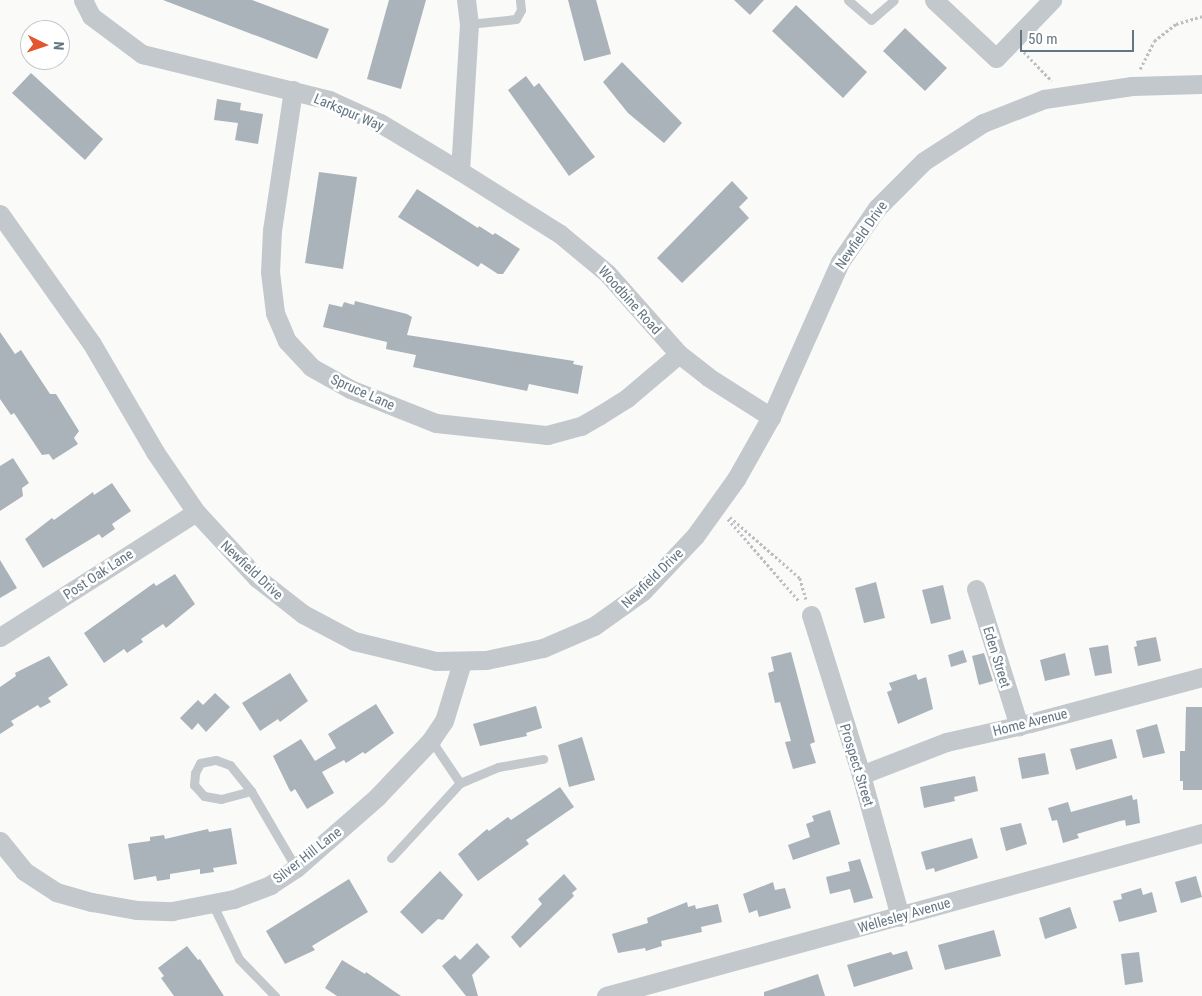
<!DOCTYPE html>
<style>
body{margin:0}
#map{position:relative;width:1202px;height:996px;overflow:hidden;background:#fafaf8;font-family:"Roboto Condensed",sans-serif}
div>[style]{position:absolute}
.building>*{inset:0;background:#aab3b9}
.path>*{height:2.5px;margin-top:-1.25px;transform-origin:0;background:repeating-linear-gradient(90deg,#bbbfc2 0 2.5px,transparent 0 5px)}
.service>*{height:9px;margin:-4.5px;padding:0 4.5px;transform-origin:4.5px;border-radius:4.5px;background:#c3c8cc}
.minor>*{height:19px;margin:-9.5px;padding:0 9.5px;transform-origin:9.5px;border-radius:9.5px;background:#c3c8cc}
span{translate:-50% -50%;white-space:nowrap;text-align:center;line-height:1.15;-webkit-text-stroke:5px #fff;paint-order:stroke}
.street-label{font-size:14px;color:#657683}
.north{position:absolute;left:20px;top:20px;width:50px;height:50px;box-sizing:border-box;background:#fff;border:1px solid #c1c8cd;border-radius:50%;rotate:94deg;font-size:14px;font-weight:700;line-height:20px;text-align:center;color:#657683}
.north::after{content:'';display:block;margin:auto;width:18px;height:22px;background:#e4572e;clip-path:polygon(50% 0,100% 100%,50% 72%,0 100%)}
.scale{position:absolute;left:1020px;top:30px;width:114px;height:22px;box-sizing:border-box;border:2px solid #657683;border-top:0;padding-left:6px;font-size:15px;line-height:18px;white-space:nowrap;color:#657683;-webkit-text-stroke:4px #fff;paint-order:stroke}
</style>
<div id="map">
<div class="building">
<div style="clip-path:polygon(163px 0,252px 0,329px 29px,317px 59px)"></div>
<div style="clip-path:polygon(389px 0,426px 0,401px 89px,367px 79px)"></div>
<div style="clip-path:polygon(568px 0,596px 0,611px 54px,584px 61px)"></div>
<div style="clip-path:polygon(734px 0,764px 0,750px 15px)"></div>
<div style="clip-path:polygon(796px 5px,867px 72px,843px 98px,772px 31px)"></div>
<div style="clip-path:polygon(905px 28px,947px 68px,925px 91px,883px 51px)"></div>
<div style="clip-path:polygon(622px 62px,682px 123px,664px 143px,628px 113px,603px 82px)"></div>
<div style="clip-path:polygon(31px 73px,103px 139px,85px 160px,12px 93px)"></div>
<div style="clip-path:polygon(526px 76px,534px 87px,539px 83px,595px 157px,569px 176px,508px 90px)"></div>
<div style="clip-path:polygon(217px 99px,241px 103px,240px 110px,263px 114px,258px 144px,235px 140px,238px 123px,214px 120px)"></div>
<div style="clip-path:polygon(319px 172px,357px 177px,343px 269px,305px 263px)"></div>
<div style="clip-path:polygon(732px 181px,748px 198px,739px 207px,749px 218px,682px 283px,657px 258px)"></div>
<div style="clip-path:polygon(417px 189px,478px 228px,479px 226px,493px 235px,495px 233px,520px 249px,503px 274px,498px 274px,481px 263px,478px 267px,398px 217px)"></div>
<div style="clip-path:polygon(355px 301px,407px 314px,412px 317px,407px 335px,574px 361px,573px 364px,583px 366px,578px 394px,529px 384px,527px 391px,413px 367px,416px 355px,386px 349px,387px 342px,323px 327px,329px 304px,342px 307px,344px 302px,354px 305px)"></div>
<div style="clip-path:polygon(0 332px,15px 354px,21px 350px,50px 394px,56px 394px,79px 431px,74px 438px,78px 444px,53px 460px,49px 454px,42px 455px,14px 413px,11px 415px,0 399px)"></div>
<div style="clip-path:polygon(13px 458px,29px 483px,22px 488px,23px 496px,0 511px,0 466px)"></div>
<div style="clip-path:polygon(112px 483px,131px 511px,112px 524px,115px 529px,102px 538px,99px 534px,43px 568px,25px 539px,52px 518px,54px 520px,93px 492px,94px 495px)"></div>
<div style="clip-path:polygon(0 560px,17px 588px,0 598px)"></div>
<div style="clip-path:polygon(175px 574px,195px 604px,166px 628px,163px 624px,141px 639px,143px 642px,127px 653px,124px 649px,104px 663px,84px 633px,154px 583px,156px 586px)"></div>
<div style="clip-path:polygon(876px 582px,885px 618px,864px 623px,855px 588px)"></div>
<div style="clip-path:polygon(943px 585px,951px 619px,931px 624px,922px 590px)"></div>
<div style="clip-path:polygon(1156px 637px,1161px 661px,1138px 666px,1134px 647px,1137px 646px,1136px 641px)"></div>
<div style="clip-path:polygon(1108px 645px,1112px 673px,1095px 676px,1089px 648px)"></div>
<div style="clip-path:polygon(963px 650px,967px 662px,951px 667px,948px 655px)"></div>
<div style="clip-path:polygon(791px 652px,815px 742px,810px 744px,816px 763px,793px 769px,785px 742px,791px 741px,780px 702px,775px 703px,768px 673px,774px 671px,771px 657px)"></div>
<div style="clip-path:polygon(984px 653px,993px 681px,979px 685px,972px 656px)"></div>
<div style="clip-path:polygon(1065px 653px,1070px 675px,1045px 681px,1040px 660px)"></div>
<div style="clip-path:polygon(49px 656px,68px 685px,48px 698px,51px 702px,40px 708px,38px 705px,11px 721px,14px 725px,0 734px,0 687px,16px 676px,15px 673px)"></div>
<div style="clip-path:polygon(290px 673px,308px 701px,280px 722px,278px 719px,260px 731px,242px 703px)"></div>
<div style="clip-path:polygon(916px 674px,918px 680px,926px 677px,933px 709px,898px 724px,887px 692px,892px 690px,889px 683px)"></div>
<div style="clip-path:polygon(215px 693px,230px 707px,206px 732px,198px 723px,192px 730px,180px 718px,198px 700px,203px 705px)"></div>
<div style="clip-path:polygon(376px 704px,394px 733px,365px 754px,363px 752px,346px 763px,344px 760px,322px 772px,334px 793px,307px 809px,295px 789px,291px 792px,289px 789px,273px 756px,301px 739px,315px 761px,336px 748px,328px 734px)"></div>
<div style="clip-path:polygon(536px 706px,542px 728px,526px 733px,527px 736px,480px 746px,473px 724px)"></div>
<div style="clip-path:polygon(1186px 707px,1202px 707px,1202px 790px,1183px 790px,1183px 781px,1180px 781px,1180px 751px,1185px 751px)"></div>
<div style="clip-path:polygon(1157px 724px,1165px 753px,1143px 758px,1136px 730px)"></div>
<div style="clip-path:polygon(582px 737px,595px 780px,569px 787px,558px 745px)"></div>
<div style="clip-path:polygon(1112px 739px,1117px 758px,1076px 770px,1070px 749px)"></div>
<div style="clip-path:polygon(1045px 753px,1049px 774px,1022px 779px,1018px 758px)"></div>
<div style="clip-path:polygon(975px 776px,978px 791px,954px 797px,955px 801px,924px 808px,920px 787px)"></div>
<div style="clip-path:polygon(560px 787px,574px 807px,526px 840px,529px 844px,478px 881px,458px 854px,487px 829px,489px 831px,508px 817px,511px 820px)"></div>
<div style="clip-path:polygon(1132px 795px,1133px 800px,1137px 799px,1140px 823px,1126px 826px,1125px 820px,1120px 821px,1077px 834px,1079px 838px,1063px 843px,1057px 820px,1052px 821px,1048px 808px,1068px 802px,1071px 812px)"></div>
<div style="clip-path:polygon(830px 810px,840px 844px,793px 860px,788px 845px,810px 837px,806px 824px,814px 821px,812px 816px)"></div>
<div style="clip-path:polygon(1021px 823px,1027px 844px,1006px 851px,1000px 828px)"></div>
<div style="clip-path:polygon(231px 828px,237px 864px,213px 868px,214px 872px,200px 874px,200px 869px,170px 874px,170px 879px,157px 881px,156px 876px,134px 880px,128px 844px,150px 841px,150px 837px,164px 835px,165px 839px,208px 829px,209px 832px)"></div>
<div style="clip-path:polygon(972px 838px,978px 858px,935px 872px,934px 868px,926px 870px,921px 852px)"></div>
<div style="clip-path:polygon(860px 859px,873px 898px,854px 903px,850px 889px,830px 894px,826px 877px,850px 871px,848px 862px)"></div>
<div style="clip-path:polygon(440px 871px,463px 895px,443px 920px,438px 919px,422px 934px,400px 912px)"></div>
<div style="clip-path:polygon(564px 874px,577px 889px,572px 893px,574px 896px,520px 948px,511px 937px,542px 904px,538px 899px)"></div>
<div style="clip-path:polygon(1196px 876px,1202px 897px,1181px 903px,1175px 882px)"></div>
<div style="clip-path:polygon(349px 879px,368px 912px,312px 946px,315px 950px,285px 964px,266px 931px)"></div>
<div style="clip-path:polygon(773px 882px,775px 890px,785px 888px,791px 908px,759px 917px,757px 910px,749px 913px,743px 894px)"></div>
<div style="clip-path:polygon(1141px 888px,1143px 895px,1152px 892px,1157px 912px,1119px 922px,1113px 901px,1122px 899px,1121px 894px)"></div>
<div style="clip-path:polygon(687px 902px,688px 907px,695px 905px,696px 909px,718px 904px,722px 922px,701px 927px,702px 932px,661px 941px,662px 946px,646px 951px,645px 948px,618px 953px,612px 934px,648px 923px,647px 918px)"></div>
<div style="clip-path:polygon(1070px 907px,1077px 928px,1045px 939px,1039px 918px)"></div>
<div style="clip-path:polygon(994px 930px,1001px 956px,945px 970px,938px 945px)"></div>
<div style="clip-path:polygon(477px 943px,490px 957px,472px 975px,478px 996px,466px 996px,442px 966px,455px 955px,460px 960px)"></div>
<div style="clip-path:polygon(187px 946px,198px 960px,200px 959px,224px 996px,174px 996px,161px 978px,164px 976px,158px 968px)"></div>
<div style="clip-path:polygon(907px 951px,913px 969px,854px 987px,847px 965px,891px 952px,893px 955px)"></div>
<div style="clip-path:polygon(1139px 952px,1143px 982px,1125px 985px,1121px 954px)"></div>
<div style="clip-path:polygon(342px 960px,365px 974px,366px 972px,401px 996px,337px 996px,325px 988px)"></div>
<div style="clip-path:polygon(818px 974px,825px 996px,764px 996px,764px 992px)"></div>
</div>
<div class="path">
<div style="left:1024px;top:52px;width:40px;rotate:46deg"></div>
<div style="left:1140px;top:69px;width:31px;rotate:-63deg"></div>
<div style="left:1154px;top:41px;width:28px;rotate:-38deg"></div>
<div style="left:1176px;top:24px;width:27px;rotate:-17deg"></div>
<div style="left:730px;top:517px;width:93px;rotate:41.1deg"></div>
<div style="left:800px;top:578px;width:22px;rotate:74deg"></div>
<div style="left:728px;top:519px;width:110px;rotate:49.1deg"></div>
</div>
<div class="service">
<div style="left:848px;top:0;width:30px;rotate:41deg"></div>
<div style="left:871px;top:20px;width:30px;rotate:-41deg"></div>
<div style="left:469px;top:24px;width:47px;rotate:-6.1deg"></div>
<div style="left:516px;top:19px;width:10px;rotate:-61deg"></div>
<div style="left:521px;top:10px;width:10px;rotate:-96deg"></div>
<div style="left:431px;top:740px;width:52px;rotate:56deg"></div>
<div style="left:251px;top:791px;width:31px;rotate:165deg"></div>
<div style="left:221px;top:799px;width:17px;rotate:-170deg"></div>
<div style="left:204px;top:796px;width:15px;rotate:-132deg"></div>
<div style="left:194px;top:785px;width:12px;rotate:-85deg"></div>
<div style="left:195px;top:773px;width:11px;rotate:-63deg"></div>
<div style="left:200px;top:763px;width:16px;rotate:-11deg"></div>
<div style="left:216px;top:760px;width:15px;rotate:20deg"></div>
<div style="left:230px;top:765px;width:33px;rotate:51deg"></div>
<div style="left:251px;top:791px;width:89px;rotate:59.7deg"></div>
<div style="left:391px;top:858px;width:102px;rotate:-47.4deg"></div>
<div style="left:460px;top:783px;width:41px;rotate:-22.8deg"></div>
<div style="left:498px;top:767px;width:46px;rotate:-10.1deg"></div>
<div style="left:213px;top:905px;width:60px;rotate:64.3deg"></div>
<div style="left:239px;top:959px;width:52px;rotate:45.8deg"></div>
</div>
<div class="minor">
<div style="left:83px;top:0;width:18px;rotate:63deg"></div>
<div style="left:91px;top:16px;width:64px;rotate:36.7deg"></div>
<div style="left:142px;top:54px;width:193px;rotate:13.8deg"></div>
<div style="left:329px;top:100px;width:56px;rotate:24.3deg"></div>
<div style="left:380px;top:123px;width:93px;rotate:31deg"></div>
<div style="left:460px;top:171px;width:147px;rotate:-86.5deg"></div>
<div style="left:469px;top:24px;width:24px;rotate:-97deg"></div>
<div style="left:934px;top:0;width:85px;rotate:43.1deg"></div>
<div style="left:996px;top:58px;width:81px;rotate:-46deg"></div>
<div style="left:293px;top:90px;width:142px;rotate:98.5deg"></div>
<div style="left:272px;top:230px;width:42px;rotate:92.7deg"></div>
<div style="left:270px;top:272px;width:41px;rotate:83deg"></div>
<div style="left:275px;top:313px;width:30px;rotate:67deg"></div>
<div style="left:287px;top:341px;width:35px;rotate:47deg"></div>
<div style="left:311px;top:367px;width:45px;rotate:29.4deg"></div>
<div style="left:350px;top:389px;width:92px;rotate:21.6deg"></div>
<div style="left:436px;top:423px;width:112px;rotate:6.2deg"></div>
<div style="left:547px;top:435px;width:35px;rotate:-15deg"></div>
<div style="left:581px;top:426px;width:22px;rotate:-30deg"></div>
<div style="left:600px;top:415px;width:32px;rotate:-32deg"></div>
<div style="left:627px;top:398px;width:68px;rotate:-40.2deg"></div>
<div style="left:460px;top:171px;width:118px;rotate:32.2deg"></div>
<div style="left:560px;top:234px;width:61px;rotate:39.7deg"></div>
<div style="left:607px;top:273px;width:108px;rotate:48.4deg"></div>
<div style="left:679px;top:354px;width:37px;rotate:38deg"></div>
<div style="left:708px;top:377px;width:75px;rotate:32.4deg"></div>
<div style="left:0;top:214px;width:159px;rotate:54.7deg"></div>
<div style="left:92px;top:344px;width:125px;rotate:59.7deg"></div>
<div style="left:155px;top:452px;width:73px;rotate:55.7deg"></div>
<div style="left:196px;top:512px;width:90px;rotate:47.3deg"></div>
<div style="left:257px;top:578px;width:58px;rotate:38deg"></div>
<div style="left:303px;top:614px;width:58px;rotate:27.9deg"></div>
<div style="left:354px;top:641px;width:84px;rotate:13.7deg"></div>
<div style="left:436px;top:661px;width:50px;rotate:-1.1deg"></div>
<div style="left:486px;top:660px;width:58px;rotate:-11.9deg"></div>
<div style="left:543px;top:648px;width:56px;rotate:-23.3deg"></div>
<div style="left:594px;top:626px;width:60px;rotate:-35.5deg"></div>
<div style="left:643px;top:591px;width:76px;rotate:-46.6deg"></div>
<div style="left:695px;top:536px;width:70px;rotate:-54.3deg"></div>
<div style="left:736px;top:479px;width:71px;rotate:-60.6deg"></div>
<div style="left:771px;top:417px;width:170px;rotate:-66deg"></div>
<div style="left:840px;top:262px;width:65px;rotate:-55.6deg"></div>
<div style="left:877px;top:208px;width:66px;rotate:-45deg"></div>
<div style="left:924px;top:161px;width:70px;rotate:-32.8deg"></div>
<div style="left:983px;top:123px;width:66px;rotate:-21.5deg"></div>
<div style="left:1044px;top:99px;width:89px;rotate:-8.4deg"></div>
<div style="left:1132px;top:86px;width:70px;rotate:-1.6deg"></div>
<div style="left:976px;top:589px;width:144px;rotate:72.6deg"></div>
<div style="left:811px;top:615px;width:168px;rotate:72.6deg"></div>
<div style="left:861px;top:775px;width:147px;rotate:74.6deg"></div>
<div style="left:0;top:637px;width:232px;rotate:-32.5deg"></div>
<div style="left:861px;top:775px;width:91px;rotate:-21.2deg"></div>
<div style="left:946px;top:742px;width:86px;rotate:-12.7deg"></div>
<div style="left:1030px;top:723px;width:178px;rotate:-15deg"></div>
<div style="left:0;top:841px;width:38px;rotate:51deg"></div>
<div style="left:24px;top:871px;width:38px;rotate:33deg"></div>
<div style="left:56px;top:892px;width:37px;rotate:16deg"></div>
<div style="left:92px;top:902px;width:46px;rotate:10.1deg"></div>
<div style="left:137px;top:910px;width:35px;rotate:2deg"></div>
<div style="left:172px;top:911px;width:63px;rotate:-11deg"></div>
<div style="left:234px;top:899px;width:39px;rotate:-21deg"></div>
<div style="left:270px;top:885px;width:31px;rotate:-33deg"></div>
<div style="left:296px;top:868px;width:108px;rotate:-41.2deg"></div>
<div style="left:377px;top:797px;width:79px;rotate:-46.5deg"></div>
<div style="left:431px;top:740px;width:23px;rotate:-56deg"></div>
<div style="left:444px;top:721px;width:62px;rotate:-73deg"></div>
<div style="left:606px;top:996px;width:618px;rotate:-15.3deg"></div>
</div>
<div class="street-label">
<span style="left:349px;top:112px;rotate:23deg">Larkspur Way</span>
<span style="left:861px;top:235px;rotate:-55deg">Newfield Drive</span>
<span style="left:630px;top:300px;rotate:48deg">Woodbine Road</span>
<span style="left:363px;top:392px;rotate:24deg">Spruce Lane</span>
<span style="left:252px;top:570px;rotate:43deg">Newfield Drive</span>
<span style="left:98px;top:574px;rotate:-33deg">Post Oak Lane</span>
<span style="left:652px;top:578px;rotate:-44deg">Newfield Drive</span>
<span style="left:997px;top:657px;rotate:73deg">Eden Street</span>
<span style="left:1030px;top:722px;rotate:-14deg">Home Avenue</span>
<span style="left:857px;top:765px;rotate:73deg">Prospect Street</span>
<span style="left:307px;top:855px;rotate:-38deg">Silver Hill Lane</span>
<span style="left:904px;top:915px;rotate:-16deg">Wellesley Avenue</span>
</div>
<div class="north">N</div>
<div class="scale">50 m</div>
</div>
